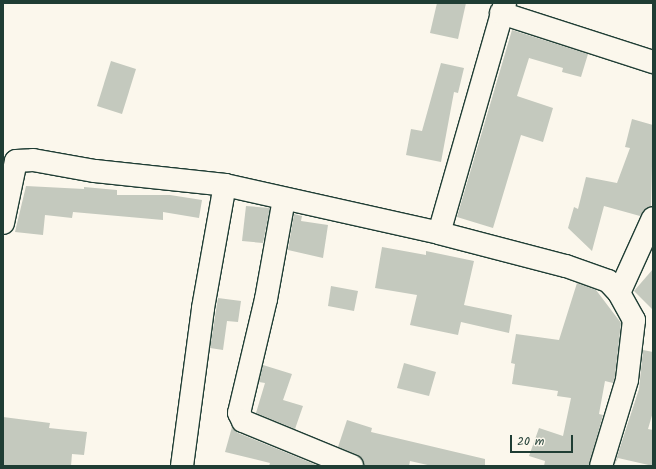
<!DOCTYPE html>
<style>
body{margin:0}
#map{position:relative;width:656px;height:469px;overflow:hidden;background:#fbf7ec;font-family:Kalam,sans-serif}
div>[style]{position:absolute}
.building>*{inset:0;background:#c4c9be}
.roads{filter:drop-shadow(1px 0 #1f3d34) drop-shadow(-1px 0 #1f3d34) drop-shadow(0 1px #1f3d34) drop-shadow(0 -1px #1f3d34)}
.street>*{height:22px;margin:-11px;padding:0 11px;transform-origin:11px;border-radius:11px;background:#fbf7ec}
span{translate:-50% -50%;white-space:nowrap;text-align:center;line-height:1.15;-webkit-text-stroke:3px #fbf7ec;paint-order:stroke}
.frame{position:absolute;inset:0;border:4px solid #1f3d34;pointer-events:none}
.scale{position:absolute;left:510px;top:435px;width:63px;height:18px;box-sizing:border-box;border:2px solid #1f3d34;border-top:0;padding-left:5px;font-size:12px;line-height:14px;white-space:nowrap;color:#1f3d34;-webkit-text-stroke:3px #fbf7ec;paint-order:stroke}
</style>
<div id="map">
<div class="building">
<div style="clip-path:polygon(437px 3px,466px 3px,458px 39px,430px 33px)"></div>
<div style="clip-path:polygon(512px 30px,588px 54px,581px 77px,562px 72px,563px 68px,529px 58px,517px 96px,553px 108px,543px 142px,521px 135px,493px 228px,457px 217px)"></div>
<div style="clip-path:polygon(111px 61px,136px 69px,122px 114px,97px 106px)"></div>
<div style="clip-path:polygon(441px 63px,464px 68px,458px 93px,454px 92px,441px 162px,406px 155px,411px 129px,422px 131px)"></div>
<div style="clip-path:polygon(632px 119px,653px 125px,651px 206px,640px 216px,604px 206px,592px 251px,568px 228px,574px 207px,578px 209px,586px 177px,617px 183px,630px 148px,625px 147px)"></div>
<div style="clip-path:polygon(26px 186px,84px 189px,84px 187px,117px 190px,117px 195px,170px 195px,202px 200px,199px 218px,163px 212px,163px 220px,73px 212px,72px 218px,45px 215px,43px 235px,15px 232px)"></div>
<div style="clip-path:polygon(246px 206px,270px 208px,263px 243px,242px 241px)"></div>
<div style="clip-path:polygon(294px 214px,302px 216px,301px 221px,328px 225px,323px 258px,288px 250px)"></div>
<div style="clip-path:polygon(382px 247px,426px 255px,426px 251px,474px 261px,464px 305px,512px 315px,509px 333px,461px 322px,458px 335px,410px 325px,417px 295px,375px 288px)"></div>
<div style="clip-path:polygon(653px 269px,653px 310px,634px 291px)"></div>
<div style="clip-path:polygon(577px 283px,596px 290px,621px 323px,615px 377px,613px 383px,605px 381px,599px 414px,603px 415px,589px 466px,544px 466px,545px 461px,529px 456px,539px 428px,563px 436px,571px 398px,557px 396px,558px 391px,512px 384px,515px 364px,511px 363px,516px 334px,559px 340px)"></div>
<div style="clip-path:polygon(331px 286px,358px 291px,354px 311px,328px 306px)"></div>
<div style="clip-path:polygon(218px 298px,241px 301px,238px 322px,227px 321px,223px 350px,210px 348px)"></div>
<div style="clip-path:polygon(643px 350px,653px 352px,653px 412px,648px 429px,653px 430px,653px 466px,618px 458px,614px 466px,639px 389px)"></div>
<div style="clip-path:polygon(404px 363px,436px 372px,429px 396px,397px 388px)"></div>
<div style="clip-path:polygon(263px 365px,292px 374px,283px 400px,303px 406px,295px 429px,256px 413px,265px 383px,259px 382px)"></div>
<div style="clip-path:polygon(3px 417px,50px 423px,49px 428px,87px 432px,84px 455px,72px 454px,71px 466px,3px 466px)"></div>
<div style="clip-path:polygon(347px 420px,372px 428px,371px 432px,485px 459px,485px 466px,432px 466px,410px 461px,409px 466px,364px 466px,357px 455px,338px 447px)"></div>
<div style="clip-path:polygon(232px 427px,238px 433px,319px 466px,269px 466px,270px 463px,225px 452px)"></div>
</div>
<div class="roads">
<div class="street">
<div style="left:505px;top:3px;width:239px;rotate:106deg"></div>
<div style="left:439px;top:233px;width:131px;rotate:14.6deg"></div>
<div style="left:566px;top:266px;width:45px;rotate:19.7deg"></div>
<div style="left:608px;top:281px;width:16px;rotate:47deg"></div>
<div style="left:619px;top:293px;width:31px;rotate:61deg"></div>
<div style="left:634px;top:320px;width:60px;rotate:96.7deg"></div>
<div style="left:627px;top:380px;width:90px;rotate:106.8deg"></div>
<div style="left:501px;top:13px;width:160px;rotate:17.9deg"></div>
<div style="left:284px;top:199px;width:102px;rotate:100.2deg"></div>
<div style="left:266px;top:299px;width:117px;rotate:103.3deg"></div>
<div style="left:239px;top:413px;width:9px;rotate:63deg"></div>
<div style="left:243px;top:421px;width:118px;rotate:22.4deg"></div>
<div style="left:3px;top:223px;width:63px;rotate:-78.2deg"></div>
<div style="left:16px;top:161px;width:17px;rotate:-3deg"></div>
<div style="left:33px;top:160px;width:63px;rotate:10.1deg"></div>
<div style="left:95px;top:171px;width:131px;rotate:6.1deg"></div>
<div style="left:225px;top:185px;width:219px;rotate:12.6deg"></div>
<div style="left:619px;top:293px;width:82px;rotate:-65.6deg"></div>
<div style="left:182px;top:466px;width:159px;rotate:-82.4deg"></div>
<div style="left:203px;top:308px;width:125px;rotate:-79.9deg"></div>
</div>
</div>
<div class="frame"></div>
<div class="scale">20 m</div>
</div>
